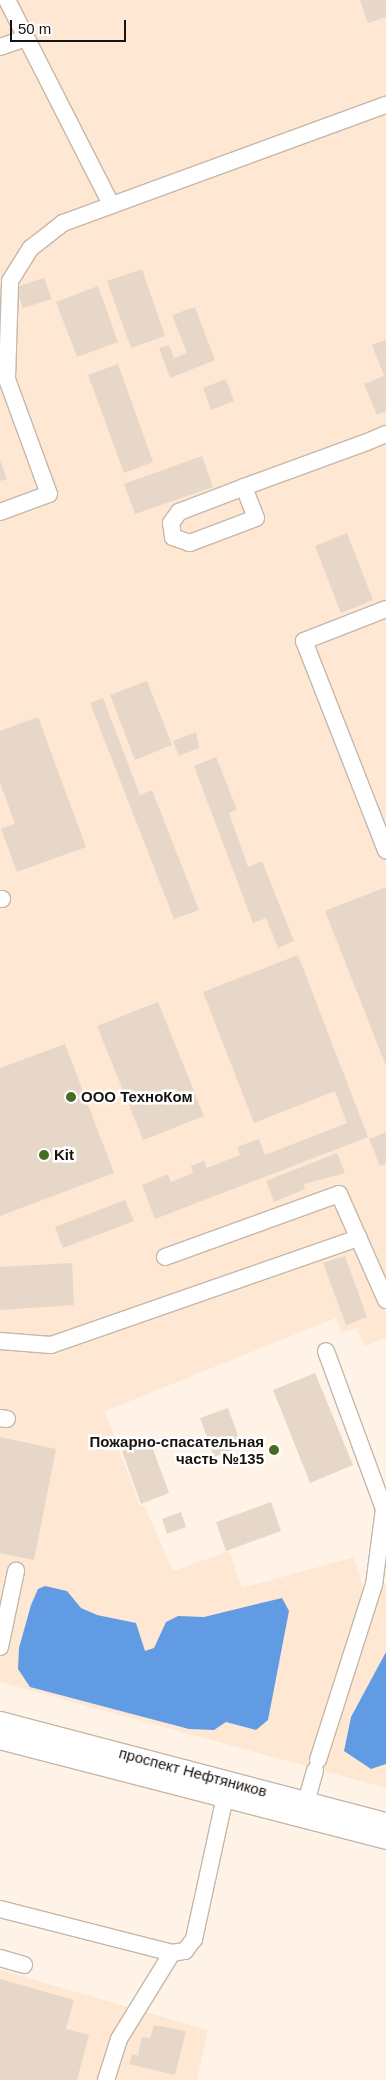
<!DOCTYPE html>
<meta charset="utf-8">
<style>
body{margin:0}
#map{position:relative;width:386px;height:2080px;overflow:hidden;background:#fff2e7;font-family:Arial,sans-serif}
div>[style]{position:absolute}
.built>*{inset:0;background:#fee8d4}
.water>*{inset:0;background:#609be4}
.building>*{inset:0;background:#e6d7c9}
.roads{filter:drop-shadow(1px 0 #c6b7a9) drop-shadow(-1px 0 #c6b7a9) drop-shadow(0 1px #c6b7a9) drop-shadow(0 -1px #c6b7a9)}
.minor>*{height:16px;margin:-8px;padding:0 8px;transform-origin:8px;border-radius:8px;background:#fff}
.major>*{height:20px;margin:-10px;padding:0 10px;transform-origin:10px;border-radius:10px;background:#fff}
.dots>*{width:14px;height:14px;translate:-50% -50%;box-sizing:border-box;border:2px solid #fff;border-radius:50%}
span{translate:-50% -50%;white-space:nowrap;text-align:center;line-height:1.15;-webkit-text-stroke:5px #fff;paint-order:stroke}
.poi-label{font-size:15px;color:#18130e;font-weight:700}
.left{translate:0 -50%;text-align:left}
.right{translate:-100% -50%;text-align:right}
.street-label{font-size:15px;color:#18130e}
.scale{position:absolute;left:10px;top:20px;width:116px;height:22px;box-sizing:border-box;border:2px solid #18130e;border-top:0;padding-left:6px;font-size:15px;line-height:18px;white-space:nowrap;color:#18130e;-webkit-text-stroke:4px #fff;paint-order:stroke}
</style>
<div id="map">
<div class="built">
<div style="clip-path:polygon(0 0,386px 0,386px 1338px,364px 1346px,357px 1328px,341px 1333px,336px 1318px,105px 1411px,140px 1506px,144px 1505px,173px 1571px,229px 1551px,242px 1588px,354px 1557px,364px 1590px,386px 1584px,386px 1788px,0 1682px)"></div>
<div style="clip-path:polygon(0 1970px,208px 2030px,197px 2080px,0 2080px)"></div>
</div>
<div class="water">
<div style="clip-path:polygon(45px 1586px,67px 1591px,81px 1608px,97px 1615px,136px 1623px,145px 1651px,154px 1648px,166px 1622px,178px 1616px,204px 1617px,282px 1598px,289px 1611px,268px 1720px,256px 1730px,226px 1722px,214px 1730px,189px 1729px,30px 1687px,18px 1669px,19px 1648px,31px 1605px,38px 1589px)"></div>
<div style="clip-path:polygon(386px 1652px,386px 1764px,371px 1769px,344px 1751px,351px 1717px)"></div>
</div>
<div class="building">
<div style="clip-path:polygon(360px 0,386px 0,386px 17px,368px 23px)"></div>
<div style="clip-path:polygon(142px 269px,165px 336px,131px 348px,107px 281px)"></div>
<div style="clip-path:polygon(44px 278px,52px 299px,23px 308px,16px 287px)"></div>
<div style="clip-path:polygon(98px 286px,118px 342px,77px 357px,56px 302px)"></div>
<div style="clip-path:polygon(195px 307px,215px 360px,170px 378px,159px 348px,169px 345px,174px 358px,187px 353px,172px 315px)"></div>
<div style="clip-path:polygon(386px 340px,386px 411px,377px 415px,364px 384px,384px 376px,372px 345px)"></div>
<div style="clip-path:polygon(118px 364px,153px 462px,124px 473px,88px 375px)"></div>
<div style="clip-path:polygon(226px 379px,234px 401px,211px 410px,203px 388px)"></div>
<div style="clip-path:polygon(202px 456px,213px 487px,135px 514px,124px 484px)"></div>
<div style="clip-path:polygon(0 460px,7px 479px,0 481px)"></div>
<div style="clip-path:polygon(347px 533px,373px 600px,341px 613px,315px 546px)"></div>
<div style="clip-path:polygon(147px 681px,172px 745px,135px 760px,110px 695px)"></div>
<div style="clip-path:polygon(103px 698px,140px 795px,152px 790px,199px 910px,174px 919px,90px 703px)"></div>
<div style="clip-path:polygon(38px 717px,86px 847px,17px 872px,1px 829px,15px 824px,0 783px,0 731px)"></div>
<div style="clip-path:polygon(196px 732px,199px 748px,179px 756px,173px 741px)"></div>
<div style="clip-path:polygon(216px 757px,237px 810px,229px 813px,248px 867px,262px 861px,294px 941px,278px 948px,266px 918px,253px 923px,194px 766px)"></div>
<div style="clip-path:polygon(386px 887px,386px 1066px,325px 911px)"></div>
<div style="clip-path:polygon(298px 955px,368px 1137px,155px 1219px,142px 1185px,168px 1174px,171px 1182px,193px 1173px,191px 1166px,204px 1161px,207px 1168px,240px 1155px,237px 1147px,259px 1139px,265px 1155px,347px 1123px,335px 1091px,254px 1123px,203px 992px)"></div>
<div style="clip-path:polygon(158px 1002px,204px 1116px,143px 1140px,97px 1026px)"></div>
<div style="clip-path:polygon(65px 1044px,114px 1173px,0 1216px,0 1068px)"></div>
<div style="clip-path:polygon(386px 1132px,386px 1164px,380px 1166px,369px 1139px)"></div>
<div style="clip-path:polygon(337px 1153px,345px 1173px,304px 1184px,305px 1189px,274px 1202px,266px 1181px)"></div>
<div style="clip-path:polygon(125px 1200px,134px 1221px,63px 1248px,55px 1227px)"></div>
<div style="clip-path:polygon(345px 1256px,367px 1317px,346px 1325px,323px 1263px)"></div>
<div style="clip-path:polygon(72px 1263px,74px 1305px,0 1310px,0 1267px)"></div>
<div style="clip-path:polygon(315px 1373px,353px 1465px,310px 1483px,273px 1390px)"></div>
<div style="clip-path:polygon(228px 1408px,242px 1446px,214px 1457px,200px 1418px)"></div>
<div style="clip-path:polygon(0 1437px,56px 1449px,34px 1560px,0 1553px)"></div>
<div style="clip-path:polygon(150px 1441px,169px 1493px,141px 1504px,122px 1451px)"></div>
<div style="clip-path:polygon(271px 1502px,281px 1531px,226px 1551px,216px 1522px)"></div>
<div style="clip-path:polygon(181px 1512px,186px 1527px,167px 1534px,162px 1519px)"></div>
<div style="clip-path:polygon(0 1979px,74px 2000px,66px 2029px,89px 2035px,77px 2080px,0 2080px)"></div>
<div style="clip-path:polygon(154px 2025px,186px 2031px,175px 2075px,129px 2064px,132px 2054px,138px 2056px,142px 2037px,150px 2038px)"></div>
</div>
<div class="roads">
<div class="minor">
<div style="left:7px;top:0;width:229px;rotate:63deg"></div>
<div style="left:0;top:47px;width:28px;rotate:-19deg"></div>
<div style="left:244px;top:487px;width:33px;rotate:69deg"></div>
<div style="left:256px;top:518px;width:71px;rotate:159.3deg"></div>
<div style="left:190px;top:543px;width:18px;rotate:-161deg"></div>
<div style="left:173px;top:537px;width:14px;rotate:-98deg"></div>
<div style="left:171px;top:523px;width:14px;rotate:-54deg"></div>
<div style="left:179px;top:512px;width:70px;rotate:-21deg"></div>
<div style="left:244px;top:487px;width:131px;rotate:-20.1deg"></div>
<div style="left:367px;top:442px;width:21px;rotate:-23deg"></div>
<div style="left:0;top:512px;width:52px;rotate:-20.2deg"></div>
<div style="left:49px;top:494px;width:122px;rotate:-110.1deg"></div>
<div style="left:7px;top:379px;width:98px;rotate:-88.2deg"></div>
<div style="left:10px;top:281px;width:39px;rotate:-58deg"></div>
<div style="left:31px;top:248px;width:41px;rotate:-38deg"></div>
<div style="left:63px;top:223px;width:344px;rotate:-20.1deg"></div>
<div style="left:386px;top:609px;width:88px;rotate:158.7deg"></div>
<div style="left:304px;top:641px;width:225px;rotate:68.6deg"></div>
<div style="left:0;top:899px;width:2px"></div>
<div style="left:165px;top:1257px;width:185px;rotate:-19.9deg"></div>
<div style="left:339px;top:1194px;width:116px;rotate:66.1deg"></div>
<div style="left:0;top:1341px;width:51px;rotate:4.5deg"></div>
<div style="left:51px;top:1345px;width:326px;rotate:-19.2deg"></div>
<div style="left:0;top:1418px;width:7px;rotate:8deg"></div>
<div style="left:0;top:1647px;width:78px;rotate:-78.1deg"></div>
<div style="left:318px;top:1760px;width:184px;rotate:-72.3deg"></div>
<div style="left:374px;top:1585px;width:77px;rotate:-82.5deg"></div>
<div style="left:384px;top:1509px;width:168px;rotate:-110.2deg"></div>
<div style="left:306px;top:1802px;width:33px;rotate:-74deg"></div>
<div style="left:0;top:1909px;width:178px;rotate:14.3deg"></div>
<div style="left:172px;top:1953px;width:13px;rotate:-9deg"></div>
<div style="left:185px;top:1951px;width:15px;rotate:-53deg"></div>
<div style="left:194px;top:1939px;width:145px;rotate:-77.7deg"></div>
<div style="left:0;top:1958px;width:25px;rotate:16deg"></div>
<div style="left:106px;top:2080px;width:43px;rotate:-72.4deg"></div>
<div style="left:119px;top:2039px;width:101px;rotate:-58.4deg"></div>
</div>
<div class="major">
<div style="left:0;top:1722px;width:399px;rotate:14.7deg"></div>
<div style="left:0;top:1739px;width:399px;rotate:14.5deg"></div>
</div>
</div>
<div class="dots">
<div style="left:71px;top:1097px;background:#486b23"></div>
<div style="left:44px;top:1155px;background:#486b23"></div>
<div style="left:274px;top:1450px;background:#486b23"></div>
</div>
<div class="poi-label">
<span class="left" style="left:81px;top:1097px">ООО ТехноКом</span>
<span class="left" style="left:54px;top:1155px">Kit</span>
<span class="right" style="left:264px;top:1450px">Пожарно-спасательная<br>часть №135</span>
</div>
<div class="street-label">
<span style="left:193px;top:1772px;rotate:15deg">проспект Нефтяников</span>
</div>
<div class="scale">50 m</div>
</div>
